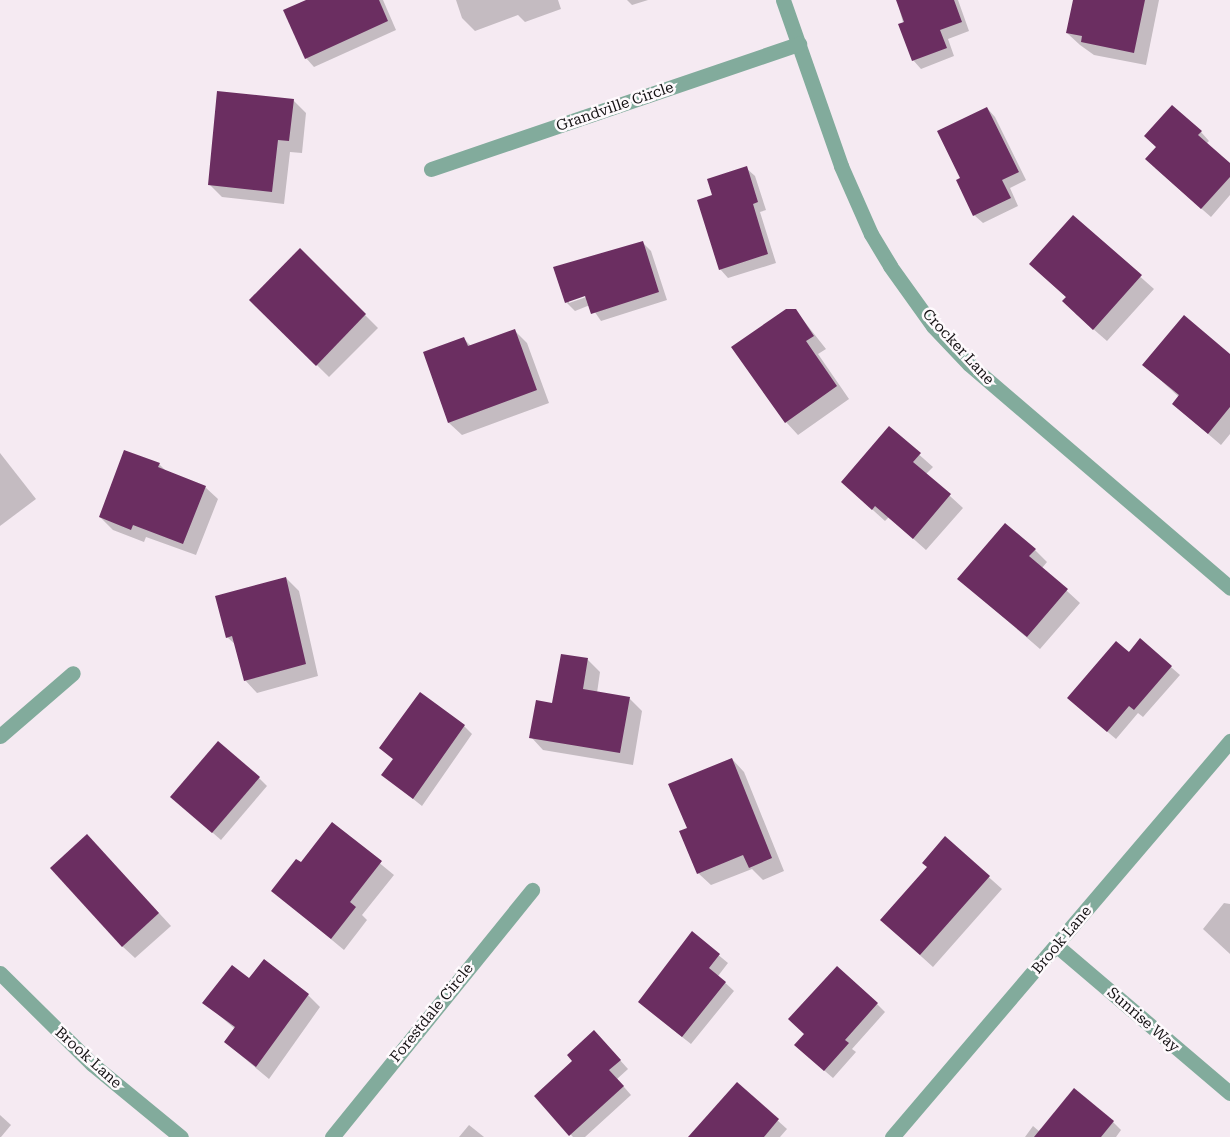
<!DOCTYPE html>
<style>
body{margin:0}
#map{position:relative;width:1230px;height:1137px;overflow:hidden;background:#f5eaf2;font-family:"Roboto Serif",serif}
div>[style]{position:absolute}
.shadow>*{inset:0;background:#0003}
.building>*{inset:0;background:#6b2e61}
.street>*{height:15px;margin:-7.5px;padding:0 7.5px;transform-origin:7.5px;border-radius:7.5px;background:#82ab9c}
span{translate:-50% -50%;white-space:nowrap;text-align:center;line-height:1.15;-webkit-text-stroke:5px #fefafd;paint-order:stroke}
.street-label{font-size:15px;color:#151214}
</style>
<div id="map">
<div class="shadow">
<div style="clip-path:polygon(309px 0,383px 0,396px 30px,314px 67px,306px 58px)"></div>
<div style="clip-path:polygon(456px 0,558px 0,561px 9px,525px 22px,518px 15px,475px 31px,462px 18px)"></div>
<div style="clip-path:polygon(627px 0,648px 0,632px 5px)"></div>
<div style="clip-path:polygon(897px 0,958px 0,969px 31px,948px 39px,954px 56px,921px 69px,913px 60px)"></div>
<div style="clip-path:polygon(1074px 0,1159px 0,1146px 65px,1094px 55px,1080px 45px,1067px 33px)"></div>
<div style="clip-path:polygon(293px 100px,306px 113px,302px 153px,290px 152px,284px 204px,222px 197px,209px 184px)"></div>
<div style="clip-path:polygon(1172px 107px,1201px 132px,1209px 141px,1206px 144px,1230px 165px,1230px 195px,1211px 217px,1155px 168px,1157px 148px)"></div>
<div style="clip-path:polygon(987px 108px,995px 117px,1026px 180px,1010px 188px,1018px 206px,983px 223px,974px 215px,962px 178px)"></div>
<div style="clip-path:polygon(746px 168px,755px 176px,766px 210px,760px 212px,776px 263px,728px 278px,720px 269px,714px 196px)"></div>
<div style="clip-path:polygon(1073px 217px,1154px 289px,1107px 341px,1076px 314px,1067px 298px,1043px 276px)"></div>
<div style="clip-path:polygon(evenodd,643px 243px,651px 251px,667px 300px,601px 321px,590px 305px,575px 311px,566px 302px,643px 243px,591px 293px,592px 295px,569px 303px,569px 300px,591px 293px)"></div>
<div style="clip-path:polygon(300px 250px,378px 328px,329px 377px,251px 300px)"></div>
<div style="clip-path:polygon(796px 311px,826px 349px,818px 354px,849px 399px,798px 435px,786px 422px)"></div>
<div style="clip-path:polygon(515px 331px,527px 343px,549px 403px,462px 435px,449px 423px,424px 353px,464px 339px,471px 346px)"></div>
<div style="clip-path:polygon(1230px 355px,1230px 434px,1221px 445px,1173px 404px,1179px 397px,1144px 365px)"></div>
<div style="clip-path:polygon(889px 428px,933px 467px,926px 474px,963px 508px,926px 550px,889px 517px,885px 521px,842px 482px)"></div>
<div style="clip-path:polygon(0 453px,36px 499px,0 526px)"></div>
<div style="clip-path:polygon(159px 464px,167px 472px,205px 487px,218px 499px,196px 555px,146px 537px,144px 542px,113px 530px,100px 517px)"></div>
<div style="clip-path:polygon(1035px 550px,1047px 562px,1042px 568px,1080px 603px,1040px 649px,959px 579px)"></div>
<div style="clip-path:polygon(286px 578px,299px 591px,318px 676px,257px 693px,245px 680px,236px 645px,227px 637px)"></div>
<div style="clip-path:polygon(1140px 640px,1180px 675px,1143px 717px,1138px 713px,1116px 739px,1077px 706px)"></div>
<div style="clip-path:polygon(562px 655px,588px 660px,600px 672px,597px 693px,629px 698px,642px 711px,633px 765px,543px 750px,531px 737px,553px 704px)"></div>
<div style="clip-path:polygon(464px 726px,472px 734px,422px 806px,383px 775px,394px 760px,380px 748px)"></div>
<div style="clip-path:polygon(732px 759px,744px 772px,784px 871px,763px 880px,752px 869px,711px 885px,698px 873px,688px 829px)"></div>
<div style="clip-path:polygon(259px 778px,267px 786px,221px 840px,172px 797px)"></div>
<div style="clip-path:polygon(332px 824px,394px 875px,362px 915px,367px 920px,344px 950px,273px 891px,301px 864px)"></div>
<div style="clip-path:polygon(945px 838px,1002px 889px,933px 967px,881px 920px,928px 867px)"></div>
<div style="clip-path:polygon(99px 848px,171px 926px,135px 958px,122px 946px)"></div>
<div style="clip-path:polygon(1224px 903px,1230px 904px,1230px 954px,1203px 929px)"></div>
<div style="clip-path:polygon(692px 933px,728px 963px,718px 976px,734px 991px,691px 1044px,648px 1010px)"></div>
<div style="clip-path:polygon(249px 980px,308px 995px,320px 1007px,269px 1079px,225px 1042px,235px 1029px,204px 1002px)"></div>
<div style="clip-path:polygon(877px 1004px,885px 1012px,852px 1049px,856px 1052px,833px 1078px,804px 1053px)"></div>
<div style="clip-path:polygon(602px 1040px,628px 1069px,617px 1079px,631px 1095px,585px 1137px,573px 1137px,536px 1096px)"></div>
<div style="clip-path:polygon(737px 1084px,787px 1129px,780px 1137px,690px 1137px)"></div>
<div style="clip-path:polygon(0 1115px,11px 1125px,1px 1137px,0 1137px)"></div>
<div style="clip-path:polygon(1113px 1122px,1121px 1130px,1116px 1137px,1025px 1137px,1033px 1126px,1040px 1132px)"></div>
<div style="clip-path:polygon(469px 1125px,484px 1137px,459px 1137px)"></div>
</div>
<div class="building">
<div style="clip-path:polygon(306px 0,379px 0,388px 21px,305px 59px,283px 10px)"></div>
<div style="clip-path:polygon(896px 0,954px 0,962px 22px,940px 30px,947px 48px,912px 61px,898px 24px,904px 22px)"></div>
<div style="clip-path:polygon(1073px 0,1145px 0,1134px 53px,1081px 42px,1082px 36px,1066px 33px)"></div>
<div style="clip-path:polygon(217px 91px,294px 99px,289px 141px,278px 140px,272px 192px,208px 185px)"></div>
<div style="clip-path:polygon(1172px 105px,1202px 131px,1198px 135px,1230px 163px,1230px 177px,1201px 209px,1145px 159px,1156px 147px,1144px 136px)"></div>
<div style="clip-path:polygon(987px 107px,1019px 172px,1002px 180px,1011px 198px,973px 216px,956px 180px,960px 178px,937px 131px)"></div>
<div style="clip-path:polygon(747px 166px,758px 202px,753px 204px,768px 254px,719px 270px,697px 200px,712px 195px,707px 179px)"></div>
<div style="clip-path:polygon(1073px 215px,1142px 275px,1093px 330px,1062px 301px,1066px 297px,1029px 264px)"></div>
<div style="clip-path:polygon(643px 241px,659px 292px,591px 314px,585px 296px,565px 303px,553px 267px)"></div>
<div style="clip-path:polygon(300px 248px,366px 314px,316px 366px,249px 300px)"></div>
<div style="clip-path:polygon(786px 309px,796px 309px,814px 336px,806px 341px,837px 386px,785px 423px,731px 347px)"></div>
<div style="clip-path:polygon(1184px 315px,1230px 354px,1230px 407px,1208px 434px,1172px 404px,1179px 395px,1142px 365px)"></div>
<div style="clip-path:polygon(515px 329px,537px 390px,448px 423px,423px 352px,464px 337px,468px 346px)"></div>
<div style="clip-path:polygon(889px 426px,921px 453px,913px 462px,951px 494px,913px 539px,875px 506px,872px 510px,841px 482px)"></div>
<div style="clip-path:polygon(124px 450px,160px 463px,158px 467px,206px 486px,183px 544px,133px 525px,131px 530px,99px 517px)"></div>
<div style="clip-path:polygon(1005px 523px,1036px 549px,1029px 556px,1068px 589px,1027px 637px,957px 579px)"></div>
<div style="clip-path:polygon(286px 577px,306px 664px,244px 681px,232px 636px,226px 638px,215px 596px)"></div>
<div style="clip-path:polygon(1140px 638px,1172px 666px,1134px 710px,1129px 706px,1107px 732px,1067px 698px,1116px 641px,1129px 652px)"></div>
<div style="clip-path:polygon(561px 654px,588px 658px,583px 689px,630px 697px,620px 753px,529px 738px,536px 700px,552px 703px)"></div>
<div style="clip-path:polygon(420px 692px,465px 725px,413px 799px,381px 775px,393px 759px,379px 748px)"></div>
<div style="clip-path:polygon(218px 741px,260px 777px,212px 833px,170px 797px)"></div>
<div style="clip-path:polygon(732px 758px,772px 858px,749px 868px,743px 855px,697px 874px,679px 831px,687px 828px,668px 784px)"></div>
<div style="clip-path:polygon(332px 822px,382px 861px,350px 902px,356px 907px,331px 939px,271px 891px,296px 859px,301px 862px)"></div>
<div style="clip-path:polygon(87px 834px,159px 913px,122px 947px,50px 868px)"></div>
<div style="clip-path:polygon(945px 836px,990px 876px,920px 955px,880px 920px,927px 867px,922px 863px)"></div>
<div style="clip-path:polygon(692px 931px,720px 954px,709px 968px,726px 982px,682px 1037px,638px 1002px)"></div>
<div style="clip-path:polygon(264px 959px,309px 994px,256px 1067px,224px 1042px,235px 1027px,202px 1003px,232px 965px,249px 978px)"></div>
<div style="clip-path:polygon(837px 966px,878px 1003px,845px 1040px,849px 1043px,824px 1071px,794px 1045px,804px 1034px,788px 1019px)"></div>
<div style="clip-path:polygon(594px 1030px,621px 1060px,609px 1070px,624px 1086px,569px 1136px,534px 1096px,572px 1061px,567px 1055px)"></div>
<div style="clip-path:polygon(737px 1082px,779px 1119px,764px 1137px,688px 1137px)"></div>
<div style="clip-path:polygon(1074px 1088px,1114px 1121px,1101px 1137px,1034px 1137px)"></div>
</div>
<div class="street">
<div style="left:783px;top:0;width:176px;rotate:70.7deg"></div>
<div style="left:841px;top:166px;width:74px;rotate:66.2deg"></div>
<div style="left:871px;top:234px;width:37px;rotate:59deg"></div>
<div style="left:890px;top:266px;width:74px;rotate:54.4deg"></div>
<div style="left:933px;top:326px;width:52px;rotate:46.5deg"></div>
<div style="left:969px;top:364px;width:344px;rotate:40.6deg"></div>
<div style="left:431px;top:169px;width:389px;rotate:-18.8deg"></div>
<div style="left:0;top:736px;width:96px;rotate:-40.8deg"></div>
<div style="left:1057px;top:946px;width:227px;rotate:40.4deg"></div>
<div style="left:0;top:973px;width:129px;rotate:44.7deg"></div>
<div style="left:92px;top:1064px;width:115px;rotate:39.4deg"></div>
<div style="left:332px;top:1137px;width:318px;rotate:-51deg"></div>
<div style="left:892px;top:1137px;width:521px;rotate:-49.52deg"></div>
</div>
<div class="street-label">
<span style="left:615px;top:107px;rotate:-19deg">Grandville Circle</span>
<span style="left:958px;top:347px;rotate:47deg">Crocker Lane</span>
<span style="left:1062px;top:940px;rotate:-50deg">Brook Lane</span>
<span style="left:432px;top:1013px;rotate:-51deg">Forestdale Circle</span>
<span style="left:1143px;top:1020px;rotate:41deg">Sunrise Way</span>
<span style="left:88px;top:1058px;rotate:42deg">Brook Lane</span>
</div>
</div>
